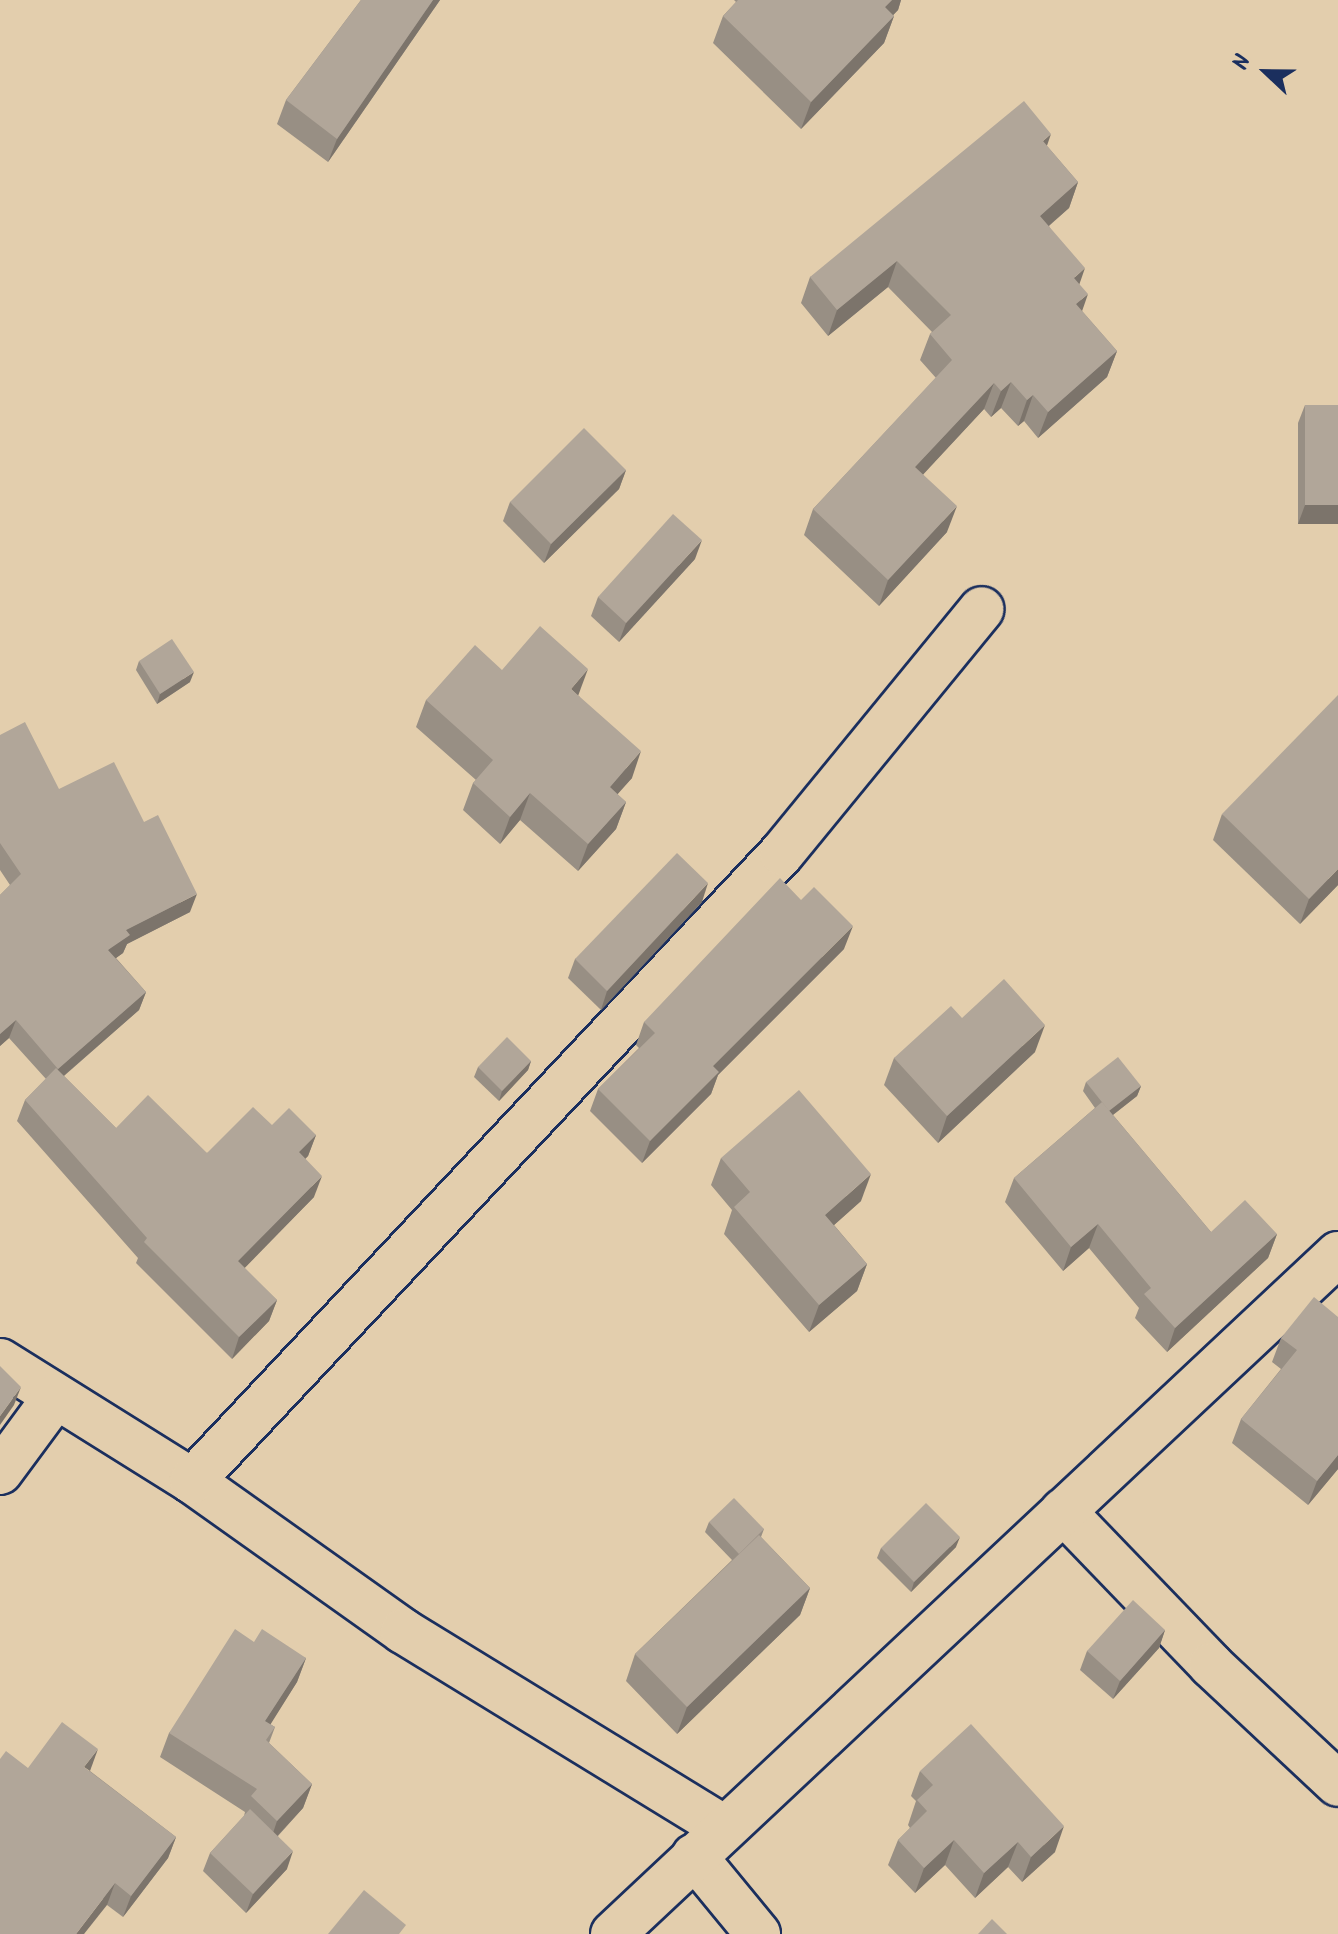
<!DOCTYPE html>
<style>
body{margin:0}
#map{position:relative;width:1338px;height:1934px;overflow:hidden;background:#e3cead;font-family:Kalam,sans-serif}
div>[style]{position:absolute}
.roads{filter:drop-shadow(2px 0 #1b2f5e) drop-shadow(-2px 0 #1b2f5e) drop-shadow(0 2px #1b2f5e) drop-shadow(0 -2px #1b2f5e)}
.street>*{height:44px;margin:-22px;padding:0 22px;transform-origin:22px;border-radius:22px;background:#e3cead}
.wall>*{inset:0;background:#988f84}
.shaded-wall>*{inset:0;background:#7c746b}
.building>*{inset:0;background:#b1a699}
span{translate:-50% -50%;white-space:nowrap;text-align:center;line-height:1.15;-webkit-text-stroke:6px #e3cead;paint-order:stroke}
.north{position:absolute;left:1226px;top:32px;width:80px;height:80px;-webkit-text-stroke:6px #e3cead;paint-order:stroke;rotate:292deg;font-size:22px;font-weight:700;line-height:32px;text-align:center;color:#1b2f5e}
.north::after{content:'';display:block;margin:auto;width:28px;height:36px;background:#1b2f5e;clip-path:polygon(50% 0,100% 100%,50% 72%,0 100%)}
</style>
<div id="map">
<div class="roads">
<div class="street">
<div style="left:0;top:1361px;width:226px;rotate:32deg"></div>
<div style="left:192px;top:1481px;width:259px;rotate:35.4deg"></div>
<div style="left:403px;top:1631px;width:377px;rotate:31.5deg"></div>
<div style="left:0;top:1472px;width:94px;rotate:-53.6deg"></div>
<div style="left:192px;top:1481px;width:862px;rotate:-46.79deg"></div>
<div style="left:782px;top:853px;width:315px;rotate:-50.7deg"></div>
<div style="left:1063px;top:1511px;width:214px;rotate:46.1deg"></div>
<div style="left:1211px;top:1665px;width:174px;rotate:43.1deg"></div>
<div style="left:694px;top:1856px;width:101px;rotate:50.6deg"></div>
<div style="left:613px;top:1934px;width:994px;rotate:-43.17deg"></div>
</div>
</div>
<div class="wall">
<div style="clip-path:polygon(361px 0,440px 0,328px 162px,277px 124px,286px 100px)"></div>
<div style="clip-path:polygon(734px 0,901px 0,898px 10px,893px 15px,894px 16px,884px 43px,801px 129px,713px 43px,723px 16px,736px 2px)"></div>
<div style="clip-path:polygon(1047px 146px,1078px 182px,1069px 208px,1049px 226px,1079px 284px,1082px 311px,1117px 351px,1107px 377px,1038px 438px,1024px 421px,1018px 426px,1001px 408px,991px 417px,984px 409px,923px 474px,947px 532px,879px 606px,804px 535px,813px 509px,936px 378px,920px 360px,930px 334px,932px 332px,888px 287px,828px 336px,801px 303px,810px 277px)"></div>
<div style="clip-path:polygon(1305px 405px,1338px 405px,1338px 524px,1298px 524px,1298px 423px)"></div>
<div style="clip-path:polygon(626px 470px,619px 489px,544px 563px,503px 521px,510px 502px)"></div>
<div style="clip-path:polygon(695px 559px,619px 642px,591px 616px,598px 597px)"></div>
<div style="clip-path:polygon(139px 661px,190px 682px,157px 704px,136px 670px)"></div>
<div style="clip-path:polygon(502px 670px,579px 696px,632px 778px,617px 794px,626px 802px,616px 829px,578px 871px,520px 820px,500px 844px,463px 810px,473px 783px,476px 780px,416px 727px,426px 700px)"></div>
<div style="clip-path:polygon(0 735px,190px 912px,127px 944px,123px 953px,116px 958px,146px 992px,139px 1010px,64px 1076px,116px 1128px,207px 1153px,272px 1125px,316px 1135px,308px 1156px,305px 1159px,314px 1197px,244px 1268px,277px 1300px,269px 1321px,232px 1359px,136px 1263px,138px 1258px,17px 1121px,25px 1100px,46px 1079px,9px 1038px,0 1046px,0 895px,10px 885px,0 870px)"></div>
<div style="clip-path:polygon(1222px 814px,1338px 885px,1300px 924px,1213px 840px)"></div>
<div style="clip-path:polygon(702px 902px,601px 1010px,568px 978px,575px 959px)"></div>
<div style="clip-path:polygon(844px 949px,718px 1075px,711px 1094px,642px 1163px,590px 1111px,598px 1089px,639px 1048px,636px 1045px,644px 1022px)"></div>
<div style="clip-path:polygon(962px 1018px,1035px 1052px,938px 1143px,884px 1085px,894px 1058px)"></div>
<div style="clip-path:polygon(531px 1061px,528px 1070px,499px 1101px,474px 1077px,478px 1067px)"></div>
<div style="clip-path:polygon(1086px 1082px,1141px 1086px,1137px 1096px,1113px 1115px,1211px 1232px,1277px 1234px,1268px 1258px,1167px 1352px,1135px 1318px,1139px 1308px,1089px 1248px,1063px 1271px,1005px 1202px,1014px 1178px,1095px 1108px,1083px 1091px)"></div>
<div style="clip-path:polygon(721px 1158px,861px 1201px,834px 1225px,867px 1264px,857px 1291px,809px 1332px,724px 1234px,732px 1210px,711px 1185px)"></div>
<div style="clip-path:polygon(1338px 1317px,1338px 1469px,1308px 1505px,1232px 1443px,1241px 1419px,1281px 1369px,1272px 1362px,1281px 1338px)"></div>
<div style="clip-path:polygon(709px 1522px,764px 1529px,761px 1537px,810px 1588px,800px 1615px,677px 1734px,626px 1681px,635px 1654px,732px 1560px,705px 1532px)"></div>
<div style="clip-path:polygon(956px 1547px,911px 1592px,877px 1558px,881px 1548px)"></div>
<div style="clip-path:polygon(1165px 1630px,1159px 1648px,1113px 1699px,1080px 1670px,1087px 1651px)"></div>
<div style="clip-path:polygon(254px 1642px,306px 1658px,297px 1682px,270px 1724px,275px 1727px,269px 1743px,312px 1784px,303px 1808px,278px 1836px,287px 1869px,246px 1913px,203px 1871px,210px 1853px,244px 1816px,245px 1812px,160px 1757px,169px 1733px)"></div>
<div style="clip-path:polygon(28px 1768px,90px 1771px,176px 1837px,168px 1858px,123px 1917px,107px 1905px)"></div>
<div style="clip-path:polygon(920px 1771px,1055px 1852px,1022px 1882px,1008px 1867px,975px 1898px,945px 1865px,915px 1893px,888px 1865px,898px 1840px,910px 1828px,908px 1825px,916px 1801px,911px 1796px)"></div>
</div>
<div class="shaded-wall">
<div style="clip-path:polygon(433px 0,440px 0,328px 162px,337px 139px)"></div>
<div style="clip-path:polygon(892px 0,901px 0,898px 10px,875px 34px,885px 7px)"></div>
<div style="clip-path:polygon(894px 16px,884px 43px,801px 129px,811px 102px)"></div>
<div style="clip-path:polygon(1051px 134px,1042px 160px,1043px 141px)"></div>
<div style="clip-path:polygon(1078px 182px,1069px 208px,1030px 242px,1040px 216px)"></div>
<div style="clip-path:polygon(897px 261px,888px 287px,828px 336px,837px 310px)"></div>
<div style="clip-path:polygon(1085px 268px,1076px 294px,1074px 278px)"></div>
<div style="clip-path:polygon(1088px 294px,1079px 320px,1076px 304px)"></div>
<div style="clip-path:polygon(1117px 351px,1107px 377px,1038px 438px,1048px 412px)"></div>
<div style="clip-path:polygon(1011px 382px,1001px 408px,991px 417px,1001px 391px)"></div>
<div style="clip-path:polygon(994px 383px,984px 409px,906px 493px,915px 467px)"></div>
<div style="clip-path:polygon(1033px 395px,1024px 421px,1018px 426px,1027px 400px)"></div>
<div style="clip-path:polygon(626px 470px,619px 489px,544px 563px,551px 544px)"></div>
<div style="clip-path:polygon(1305px 505px,1338px 505px,1338px 524px,1298px 524px)"></div>
<div style="clip-path:polygon(957px 506px,947px 532px,879px 606px,888px 580px)"></div>
<div style="clip-path:polygon(702px 540px,695px 559px,619px 642px,626px 623px)"></div>
<div style="clip-path:polygon(588px 669px,578px 696px,571px 689px)"></div>
<div style="clip-path:polygon(194px 672px,190px 682px,157px 704px,160px 694px)"></div>
<div style="clip-path:polygon(641px 751px,632px 778px,600px 814px,610px 787px)"></div>
<div style="clip-path:polygon(530px 793px,520px 820px,500px 844px,510px 817px)"></div>
<div style="clip-path:polygon(626px 802px,616px 829px,578px 871px,588px 844px)"></div>
<div style="clip-path:polygon(1338px 869px,1338px 885px,1300px 924px,1309px 899px)"></div>
<div style="clip-path:polygon(708px 883px,702px 902px,601px 1010px,607px 991px)"></div>
<div style="clip-path:polygon(197px 894px,190px 912px,127px 944px,123px 953px,102px 968px,108px 950px,126px 930px)"></div>
<div style="clip-path:polygon(853px 926px,844px 949px,718px 1075px,711px 1094px,642px 1163px,650px 1141px,713px 1066px)"></div>
<div style="clip-path:polygon(146px 992px,139px 1010px,52px 1086px,58px 1069px)"></div>
<div style="clip-path:polygon(16px 1020px,9px 1038px,0 1046px,0 1034px)"></div>
<div style="clip-path:polygon(1045px 1025px,1035px 1052px,938px 1143px,947px 1116px)"></div>
<div style="clip-path:polygon(531px 1061px,528px 1070px,499px 1101px,502px 1091px)"></div>
<div style="clip-path:polygon(1141px 1086px,1137px 1096px,1105px 1121px,1108px 1111px)"></div>
<div style="clip-path:polygon(316px 1135px,308px 1156px,291px 1173px,299px 1152px)"></div>
<div style="clip-path:polygon(871px 1174px,861px 1201px,815px 1242px,825px 1215px)"></div>
<div style="clip-path:polygon(322px 1176px,314px 1197px,230px 1283px,238px 1261px)"></div>
<div style="clip-path:polygon(1098px 1224px,1089px 1248px,1063px 1271px,1071px 1247px)"></div>
<div style="clip-path:polygon(1277px 1234px,1268px 1258px,1167px 1352px,1175px 1328px)"></div>
<div style="clip-path:polygon(867px 1264px,857px 1291px,809px 1332px,819px 1305px)"></div>
<div style="clip-path:polygon(277px 1300px,269px 1321px,232px 1359px,239px 1337px)"></div>
<div style="clip-path:polygon(21px 1387px,14px 1405px,0 1425px,0 1416px)"></div>
<div style="clip-path:polygon(1338px 1455px,1338px 1469px,1308px 1505px,1317px 1481px)"></div>
<div style="clip-path:polygon(960px 1537px,956px 1547px,911px 1592px,914px 1582px)"></div>
<div style="clip-path:polygon(810px 1588px,800px 1615px,677px 1734px,687px 1707px)"></div>
<div style="clip-path:polygon(1165px 1630px,1159px 1648px,1113px 1699px,1120px 1681px)"></div>
<div style="clip-path:polygon(306px 1658px,297px 1682px,257px 1746px,265px 1721px)"></div>
<div style="clip-path:polygon(98px 1749px,90px 1771px,84px 1767px)"></div>
<div style="clip-path:polygon(312px 1784px,303px 1808px,269px 1845px,277px 1821px)"></div>
<div style="clip-path:polygon(1064px 1826px,1055px 1852px,1022px 1882px,1031px 1857px)"></div>
<div style="clip-path:polygon(176px 1837px,168px 1858px,123px 1917px,131px 1896px)"></div>
<div style="clip-path:polygon(954px 1840px,945px 1865px,915px 1893px,924px 1868px)"></div>
<div style="clip-path:polygon(1018px 1842px,1008px 1867px,975px 1898px,984px 1873px)"></div>
<div style="clip-path:polygon(293px 1851px,287px 1869px,246px 1913px,253px 1894px)"></div>
<div style="clip-path:polygon(115px 1883px,107px 1905px,84px 1934px,76px 1934px)"></div>
</div>
<div class="building">
<div style="clip-path:polygon(361px 0,433px 0,337px 139px,286px 100px)"></div>
<div style="clip-path:polygon(738px 0,892px 0,885px 7px,894px 16px,811px 102px,723px 16px)"></div>
<div style="clip-path:polygon(1024px 101px,1051px 134px,1043px 141px,1078px 182px,1040px 216px,1085px 268px,1074px 278px,1088px 294px,1076px 304px,1117px 351px,1048px 412px,1033px 395px,1027px 400px,1011px 382px,1001px 391px,994px 383px,915px 467px,957px 506px,888px 580px,813px 509px,952px 360px,930px 334px,951px 315px,897px 261px,837px 310px,810px 277px)"></div>
<div style="clip-path:polygon(1305px 405px,1338px 405px,1338px 505px,1305px 505px)"></div>
<div style="clip-path:polygon(584px 428px,626px 470px,551px 544px,510px 502px)"></div>
<div style="clip-path:polygon(673px 514px,702px 540px,626px 623px,598px 597px)"></div>
<div style="clip-path:polygon(540px 626px,588px 669px,571px 689px,641px 751px,610px 787px,626px 802px,588px 844px,530px 793px,510px 817px,473px 783px,493px 760px,426px 700px,475px 645px,502px 670px)"></div>
<div style="clip-path:polygon(172px 639px,194px 672px,160px 694px,139px 661px)"></div>
<div style="clip-path:polygon(1338px 695px,1338px 869px,1309px 899px,1222px 814px)"></div>
<div style="clip-path:polygon(25px 722px,59px 789px,114px 762px,144px 822px,158px 815px,197px 894px,126px 930px,130px 935px,108px 950px,146px 992px,58px 1069px,16px 1020px,0 1034px,0 895px,21px 874px,0 843px,0 735px)"></div>
<div style="clip-path:polygon(677px 853px,708px 883px,607px 991px,575px 959px)"></div>
<div style="clip-path:polygon(780px 878px,801px 900px,814px 887px,853px 926px,713px 1066px,719px 1072px,650px 1141px,598px 1089px,655px 1033px,644px 1022px)"></div>
<div style="clip-path:polygon(1004px 979px,1045px 1025px,947px 1116px,894px 1058px,951px 1006px,962px 1018px)"></div>
<div style="clip-path:polygon(507px 1037px,531px 1061px,502px 1091px,478px 1067px)"></div>
<div style="clip-path:polygon(1118px 1057px,1141px 1086px,1109px 1111px,1086px 1082px)"></div>
<div style="clip-path:polygon(56px 1068px,116px 1128px,148px 1095px,207px 1153px,253px 1107px,272px 1125px,289px 1108px,316px 1135px,299px 1152px,322px 1176px,238px 1261px,277px 1300px,239px 1337px,144px 1242px,147px 1238px,25px 1100px)"></div>
<div style="clip-path:polygon(799px 1090px,871px 1174px,825px 1215px,867px 1264px,819px 1305px,734px 1207px,750px 1192px,721px 1158px)"></div>
<div style="clip-path:polygon(1102px 1102px,1211px 1232px,1245px 1200px,1277px 1234px,1175px 1328px,1144px 1294px,1151px 1288px,1098px 1224px,1071px 1247px,1014px 1178px)"></div>
<div style="clip-path:polygon(1314px 1297px,1338px 1317px,1338px 1455px,1317px 1481px,1241px 1419px,1297px 1350px,1281px 1338px)"></div>
<div style="clip-path:polygon(0 1366px,21px 1387px,0 1416px)"></div>
<div style="clip-path:polygon(734px 1498px,764px 1529px,739px 1554px,709px 1522px)"></div>
<div style="clip-path:polygon(926px 1503px,960px 1537px,914px 1582px,881px 1548px)"></div>
<div style="clip-path:polygon(759px 1535px,810px 1588px,687px 1707px,635px 1654px)"></div>
<div style="clip-path:polygon(1133px 1600px,1165px 1630px,1120px 1681px,1087px 1651px)"></div>
<div style="clip-path:polygon(235px 1629px,254px 1642px,262px 1629px,306px 1658px,265px 1721px,275px 1727px,266px 1740px,312px 1784px,277px 1821px,251px 1796px,257px 1789px,169px 1733px)"></div>
<div style="clip-path:polygon(62px 1722px,98px 1749px,84px 1767px,176px 1837px,131px 1896px,115px 1883px,76px 1934px,0 1934px,0 1759px,6px 1751px,28px 1768px)"></div>
<div style="clip-path:polygon(971px 1724px,1064px 1826px,1031px 1857px,1018px 1842px,984px 1873px,954px 1840px,924px 1868px,898px 1840px,927px 1811px,917px 1800px,933px 1785px,920px 1771px)"></div>
<div style="clip-path:polygon(250px 1809px,293px 1851px,253px 1894px,210px 1853px)"></div>
<div style="clip-path:polygon(364px 1890px,406px 1925px,399px 1934px,328px 1934px)"></div>
<div style="clip-path:polygon(992px 1919px,1007px 1934px,978px 1934px)"></div>
</div>
<div class="north">N</div>
</div>
